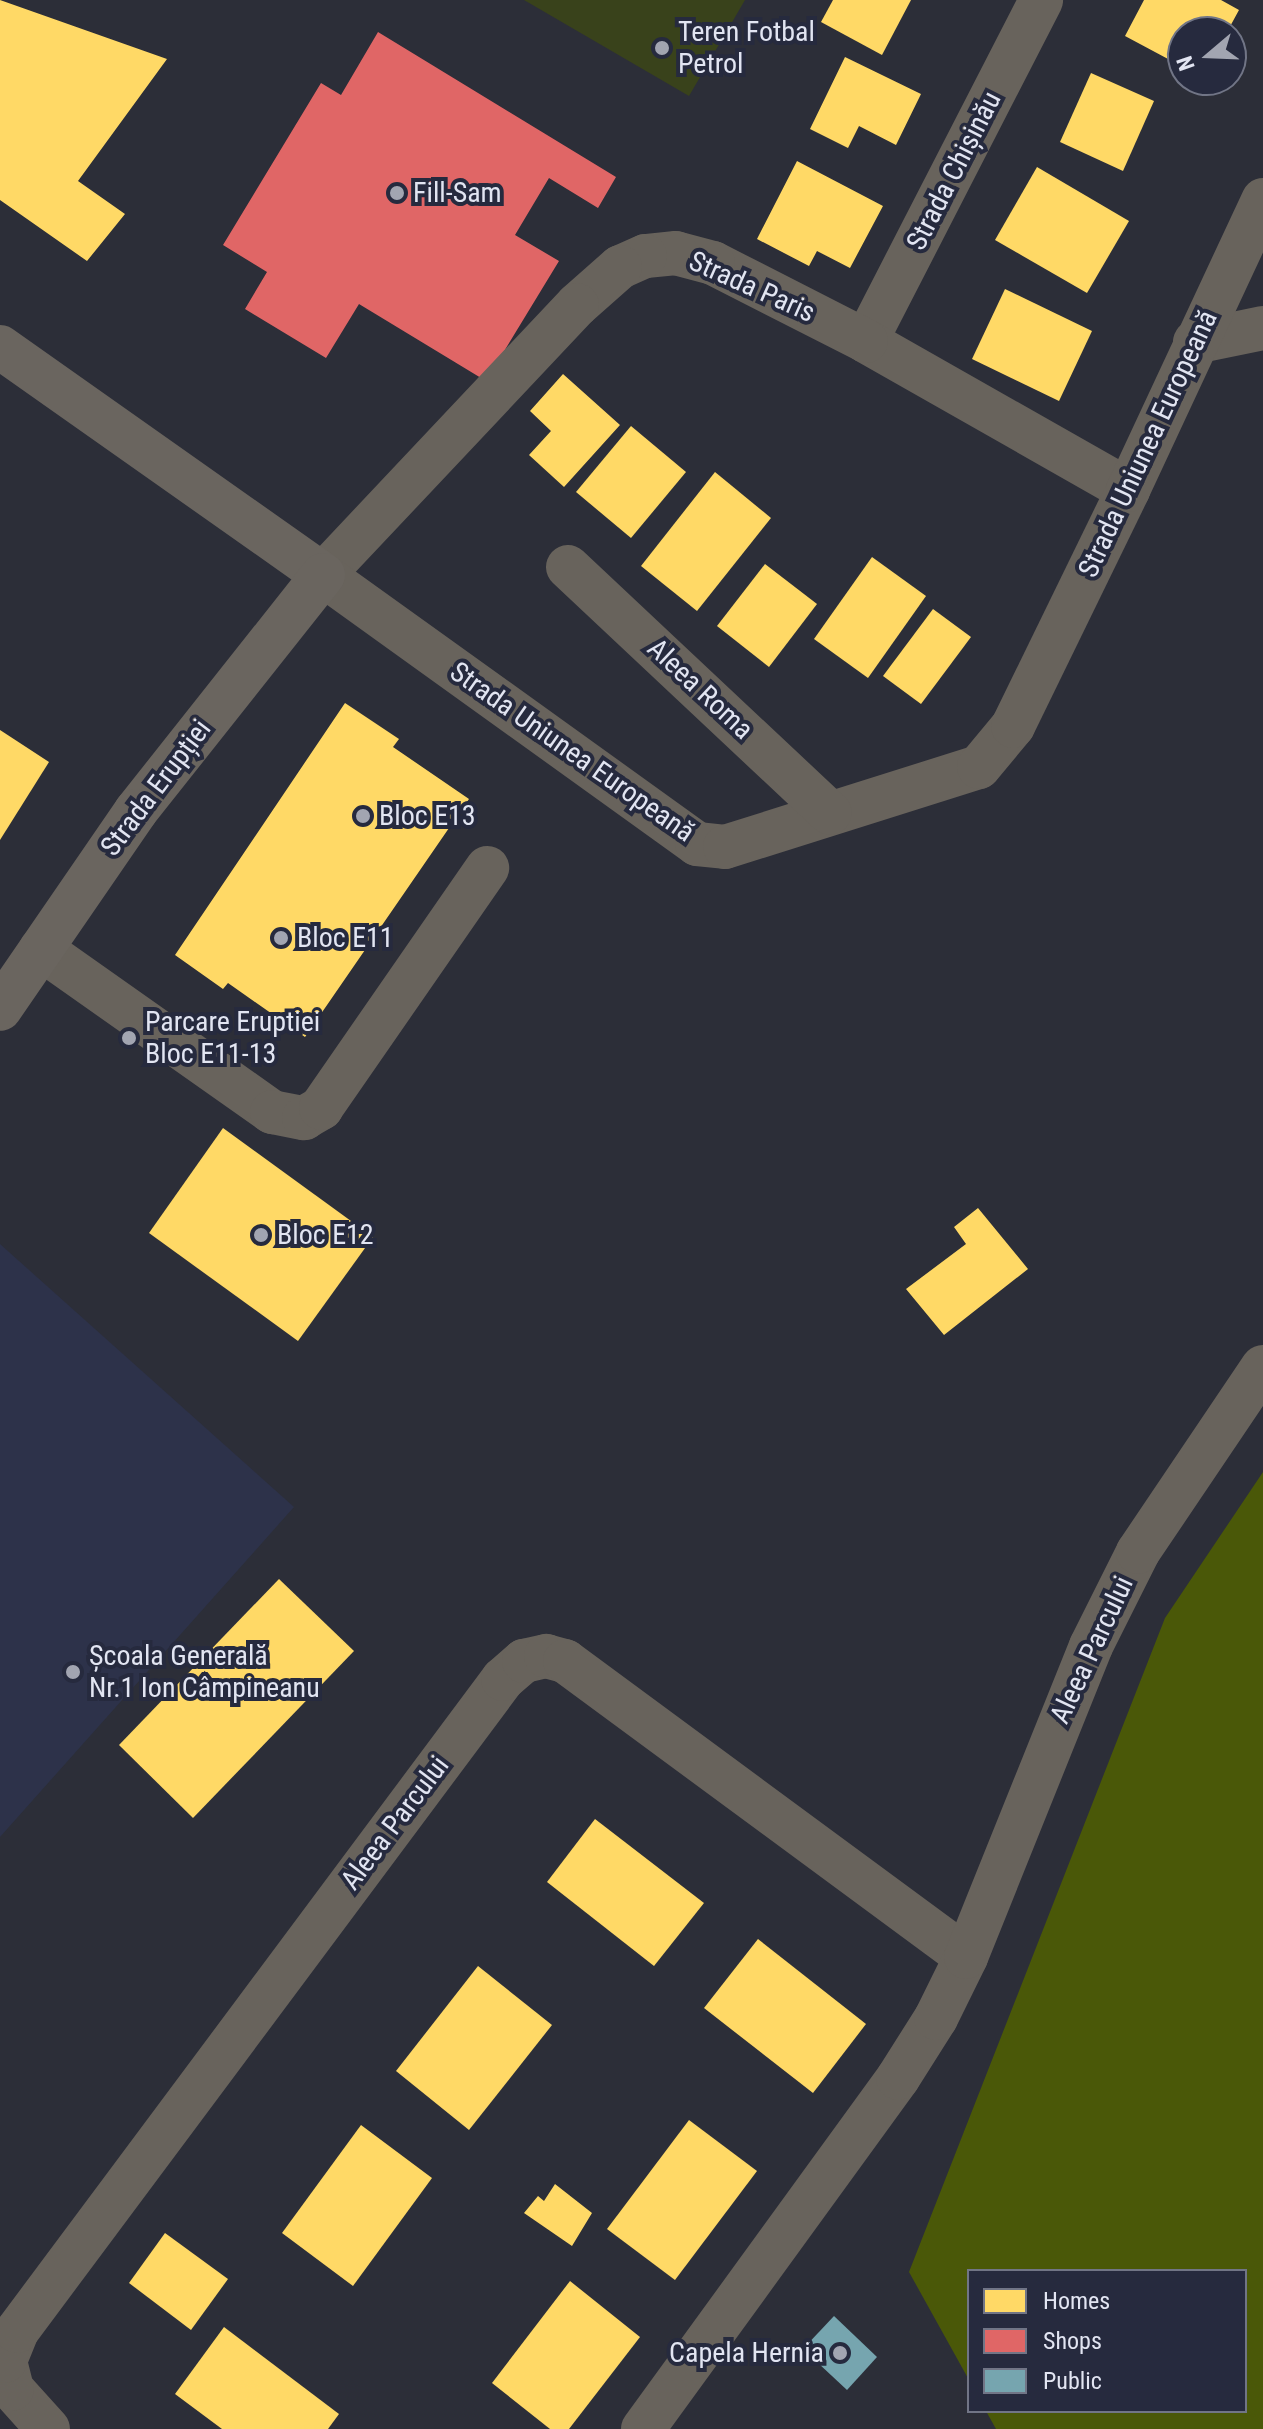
<!DOCTYPE html>
<meta charset="utf-8">
<style>
body{margin:0}
#map{position:relative;width:1263px;height:2429px;overflow:hidden;background:#2c2e38;font-family:"Roboto Condensed",sans-serif}
div>[style]{position:absolute}
.built>*{inset:0;background:#2d324a}
.green>*{inset:0;background:#39421b}
.forest>*{inset:0;background:#4a5808}
.homes>*{inset:0;background:#ffd966}
.shops>*{inset:0;background:#e06666}
.public>*{inset:0;background:#76a5af}
.street>*{height:44px;margin:-22px;padding:0 22px;transform-origin:22px;border-radius:22px;background:#68635c}
.secondary>*{height:44px;margin:-22px;padding:0 22px;transform-origin:22px;border-radius:22px;background:#6a655f}
.dots>*{width:22px;height:22px;translate:-50% -50%;box-sizing:border-box;border:4px solid #262a3e;border-radius:50%}
span{translate:-50% -50%;white-space:nowrap;text-align:center;line-height:1.15;-webkit-text-stroke:8px #262a3e;paint-order:stroke}
.poi-label{font-size:28px;color:#e2e5f2}
.left{translate:0 -50%;text-align:left}
.right{translate:-100% -50%;text-align:right}
.street-label{font-size:28px;color:#e2e5f2}
.legend{position:absolute;left:967px;top:2269px;width:280px;height:144px;box-sizing:border-box;background:#262a3e;border:2px solid #717586;margin:0;padding:10px 14px;list-style:none;font-size:24px;color:#e2e5f2}
.legend li{display:flex;align-items:center;gap:16px;height:40px}
.legend b{width:40px;border:2px solid #717586}
.north{position:absolute;left:1167px;top:16px;width:80px;height:80px;box-sizing:border-box;background:#262a3e;border:2px solid #717586;border-radius:50%;rotate:251deg;font-size:22px;font-weight:700;line-height:32px;text-align:center;color:#e2e5f2}
.north::after{content:'';display:block;margin:auto;width:28px;height:36px;background:#a2a5b1;clip-path:polygon(50% 0,100% 100%,50% 72%,0 100%)}
</style>
<div id="map">
<div class="built">
<div style="clip-path:polygon(0 1244px,294px 1507px,0 1837px)"></div>
</div>
<div class="green">
<div style="clip-path:polygon(524px 0,745px 0,689px 96px)"></div>
</div>
<div class="forest">
<div style="clip-path:polygon(1263px 1472px,1263px 2429px,996px 2429px,986px 2411px,1245px 2411px,1245px 2271px,969px 2271px,969px 2380px,909px 2272px,1165px 1618px)"></div>
</div>
<div class="homes">
<div style="clip-path:polygon(0 0,167px 59px,78px 181px,125px 214px,87px 261px,0 200px)"></div>
<div style="clip-path:polygon(833px 0,911px 0,882px 55px,821px 22px)"></div>
<div style="clip-path:polygon(1144px 0,1221px 0,1239px 10px,1227px 32px,1183px 32px,1183px 67px,1125px 36px)"></div>
<div style="clip-path:polygon(845px 57px,921px 94px,896px 145px,859px 126px,848px 148px,810px 129px)"></div>
<div style="clip-path:polygon(1091px 73px,1154px 101px,1123px 171px,1060px 142px)"></div>
<div style="clip-path:polygon(797px 161px,883px 206px,850px 268px,817px 251px,809px 266px,757px 239px)"></div>
<div style="clip-path:polygon(1037px 167px,1129px 221px,1087px 293px,995px 240px)"></div>
<div style="clip-path:polygon(1005px 289px,1092px 331px,1059px 401px,972px 359px)"></div>
<div style="clip-path:polygon(563px 374px,620px 425px,564px 487px,529px 455px,551px 431px,530px 411px)"></div>
<div style="clip-path:polygon(631px 426px,686px 472px,631px 538px,576px 492px)"></div>
<div style="clip-path:polygon(715px 472px,771px 518px,697px 611px,641px 566px)"></div>
<div style="clip-path:polygon(872px 557px,926px 596px,868px 678px,814px 639px)"></div>
<div style="clip-path:polygon(765px 564px,817px 604px,769px 667px,717px 626px)"></div>
<div style="clip-path:polygon(933px 609px,971px 637px,921px 704px,883px 676px)"></div>
<div style="clip-path:polygon(345px 703px,399px 739px,393px 747px,469px 799px,305px 1037px,228px 983px,223px 989px,175px 955px)"></div>
<div style="clip-path:polygon(0 730px,49px 762px,0 840px)"></div>
<div style="clip-path:polygon(223px 1128px,373px 1237px,298px 1341px,149px 1233px)"></div>
<div style="clip-path:polygon(978px 1208px,1028px 1269px,944px 1335px,906px 1289px,966px 1244px,954px 1227px)"></div>
<div style="clip-path:polygon(279px 1579px,354px 1651px,193px 1818px,119px 1745px)"></div>
<div style="clip-path:polygon(595px 1819px,704px 1903px,654px 1966px,547px 1882px)"></div>
<div style="clip-path:polygon(758px 1939px,866px 2024px,813px 2093px,704px 2008px)"></div>
<div style="clip-path:polygon(478px 1966px,552px 2025px,469px 2130px,396px 2071px)"></div>
<div style="clip-path:polygon(689px 2120px,757px 2171px,675px 2280px,607px 2229px)"></div>
<div style="clip-path:polygon(361px 2125px,432px 2178px,353px 2286px,282px 2233px)"></div>
<div style="clip-path:polygon(555px 2184px,592px 2213px,572px 2246px,524px 2213px,538px 2196px,544px 2201px)"></div>
<div style="clip-path:polygon(165px 2233px,228px 2279px,191px 2330px,129px 2283px)"></div>
<div style="clip-path:polygon(570px 2281px,640px 2337px,569px 2429px,550px 2429px,492px 2383px)"></div>
<div style="clip-path:polygon(224px 2327px,339px 2414px,328px 2429px,222px 2429px,175px 2394px)"></div>
</div>
<div class="shops">
<div style="clip-path:polygon(378px 32px,616px 177px,598px 208px,549px 178px,515px 235px,559px 261px,486px 381px,359px 304px,326px 358px,245px 309px,267px 272px,223px 245px,321px 83px,341px 95px)"></div>
</div>
<div class="public">
<div style="clip-path:polygon(834px 2316px,877px 2357px,847px 2390px,803px 2349px)"></div>
</div>
<div class="street">
<div style="left:866px;top:341px;width:383px;rotate:-62.8deg"></div>
<div style="left:1195px;top:342px;width:69px;rotate:-11.6deg"></div>
<div style="left:1128px;top:490px;width:301px;rotate:-150.4deg"></div>
<div style="left:866px;top:341px;width:172px;rotate:-153deg"></div>
<div style="left:713px;top:263px;width:38px;rotate:-165deg"></div>
<div style="left:676px;top:253px;width:31px;rotate:174deg"></div>
<div style="left:645px;top:256px;width:27px;rotate:156deg"></div>
<div style="left:620px;top:267px;width:57px;rotate:138.5deg"></div>
<div style="left:577px;top:305px;width:371px;rotate:133.3deg"></div>
<div style="left:323px;top:575px;width:461px;rotate:35.7deg"></div>
<div style="left:697px;top:844px;width:28px;rotate:6deg"></div>
<div style="left:725px;top:847px;width:266px;rotate:-17.5deg"></div>
<div style="left:979px;top:767px;width:53px;rotate:-50.3deg"></div>
<div style="left:1013px;top:726px;width:263px;rotate:-64deg"></div>
<div style="left:1128px;top:490px;width:320px;rotate:-65deg"></div>
<div style="left:568px;top:567px;width:359px;rotate:43.2deg"></div>
<div style="left:41px;top:949px;width:283px;rotate:35.2deg"></div>
<div style="left:272px;top:1112px;width:33px;rotate:11deg"></div>
<div style="left:304px;top:1118px;width:20px;rotate:-30deg"></div>
<div style="left:321px;top:1108px;width:292px;rotate:-55.3deg"></div>
<div style="left:48px;top:2429px;width:54px;rotate:-132deg"></div>
<div style="left:12px;top:2389px;width:29px;rotate:-104deg"></div>
<div style="left:5px;top:2361px;width:32px;rotate:-68deg"></div>
<div style="left:17px;top:2331px;width:813px;rotate:-53.3deg"></div>
<div style="left:503px;top:1679px;width:28px;rotate:-41deg"></div>
<div style="left:524px;top:1661px;width:23px;rotate:-13deg"></div>
<div style="left:546px;top:1656px;width:20px;rotate:15deg"></div>
<div style="left:565px;top:1661px;width:498px;rotate:36.4deg"></div>
<div style="left:643px;top:2429px;width:434px;rotate:-54deg"></div>
<div style="left:898px;top:2078px;width:71px;rotate:-57.7deg"></div>
<div style="left:936px;top:2018px;width:68px;rotate:-63.8deg"></div>
<div style="left:966px;top:1957px;width:335px;rotate:-68.1deg"></div>
<div style="left:1091px;top:1646px;width:105px;rotate:-63.4deg"></div>
<div style="left:1138px;top:1552px;width:223px;rotate:-56deg"></div>
</div>
<div class="secondary">
<div style="left:0;top:347px;width:395px;rotate:35.2deg"></div>
<div style="left:323px;top:575px;width:301px;rotate:128.4deg"></div>
<div style="left:136px;top:811px;width:240px;rotate:124.5deg"></div>
</div>
<div class="dots">
<div style="left:662px;top:48px;background:#a2a5b1"></div>
<div style="left:397px;top:193px;background:#a2a5b1"></div>
<div style="left:363px;top:816px;background:#a2a5b1"></div>
<div style="left:281px;top:938px;background:#a2a5b1"></div>
<div style="left:129px;top:1038px;background:#a2a5b1"></div>
<div style="left:261px;top:1235px;background:#a2a5b1"></div>
<div style="left:73px;top:1672px;background:#a2a5b1"></div>
<div style="left:840px;top:2353px;background:#a2a5b1"></div>
</div>
<div class="poi-label">
<span class="left" style="left:678px;top:48px">Teren Fotbal<br>Petrol</span>
<span class="left" style="left:413px;top:193px">Fill-Sam</span>
<span class="left" style="left:379px;top:816px">Bloc E13</span>
<span class="left" style="left:297px;top:938px">Bloc E11</span>
<span class="left" style="left:145px;top:1038px">Parcare Eruptiei<br>Bloc E11-13</span>
<span class="left" style="left:277px;top:1235px">Bloc E12</span>
<span class="left" style="left:89px;top:1672px">Școala Generală<br>Nr.1 Ion Câmpineanu</span>
<span class="right" style="left:824px;top:2353px">Capela Hernia</span>
</div>
<div class="street-label">
<span style="left:954px;top:171px;rotate:-63deg">Strada Chișinău</span>
<span style="left:752px;top:287px;rotate:24deg">Strada Paris</span>
<span style="left:1148px;top:444px;rotate:-65deg">Strada Uniunea Europeană</span>
<span style="left:700px;top:689px;rotate:43deg">Aleea Roma</span>
<span style="left:572px;top:752px;rotate:35deg">Strada Uniunea Europeană</span>
<span style="left:156px;top:788px;rotate:-53deg">Strada Erupției</span>
<span style="left:1092px;top:1650px;rotate:-65deg">Aleea Parcului</span>
<span style="left:395px;top:1823px;rotate:-53deg">Aleea Parcului</span>
</div>
<ul class="legend">
<li><b style="height:22px;background:#ffd966"></b>Homes</li>
<li><b style="height:22px;background:#e06666"></b>Shops</li>
<li><b style="height:22px;background:#76a5af"></b>Public</li>
</ul>
<div class="north">N</div>
</div>
